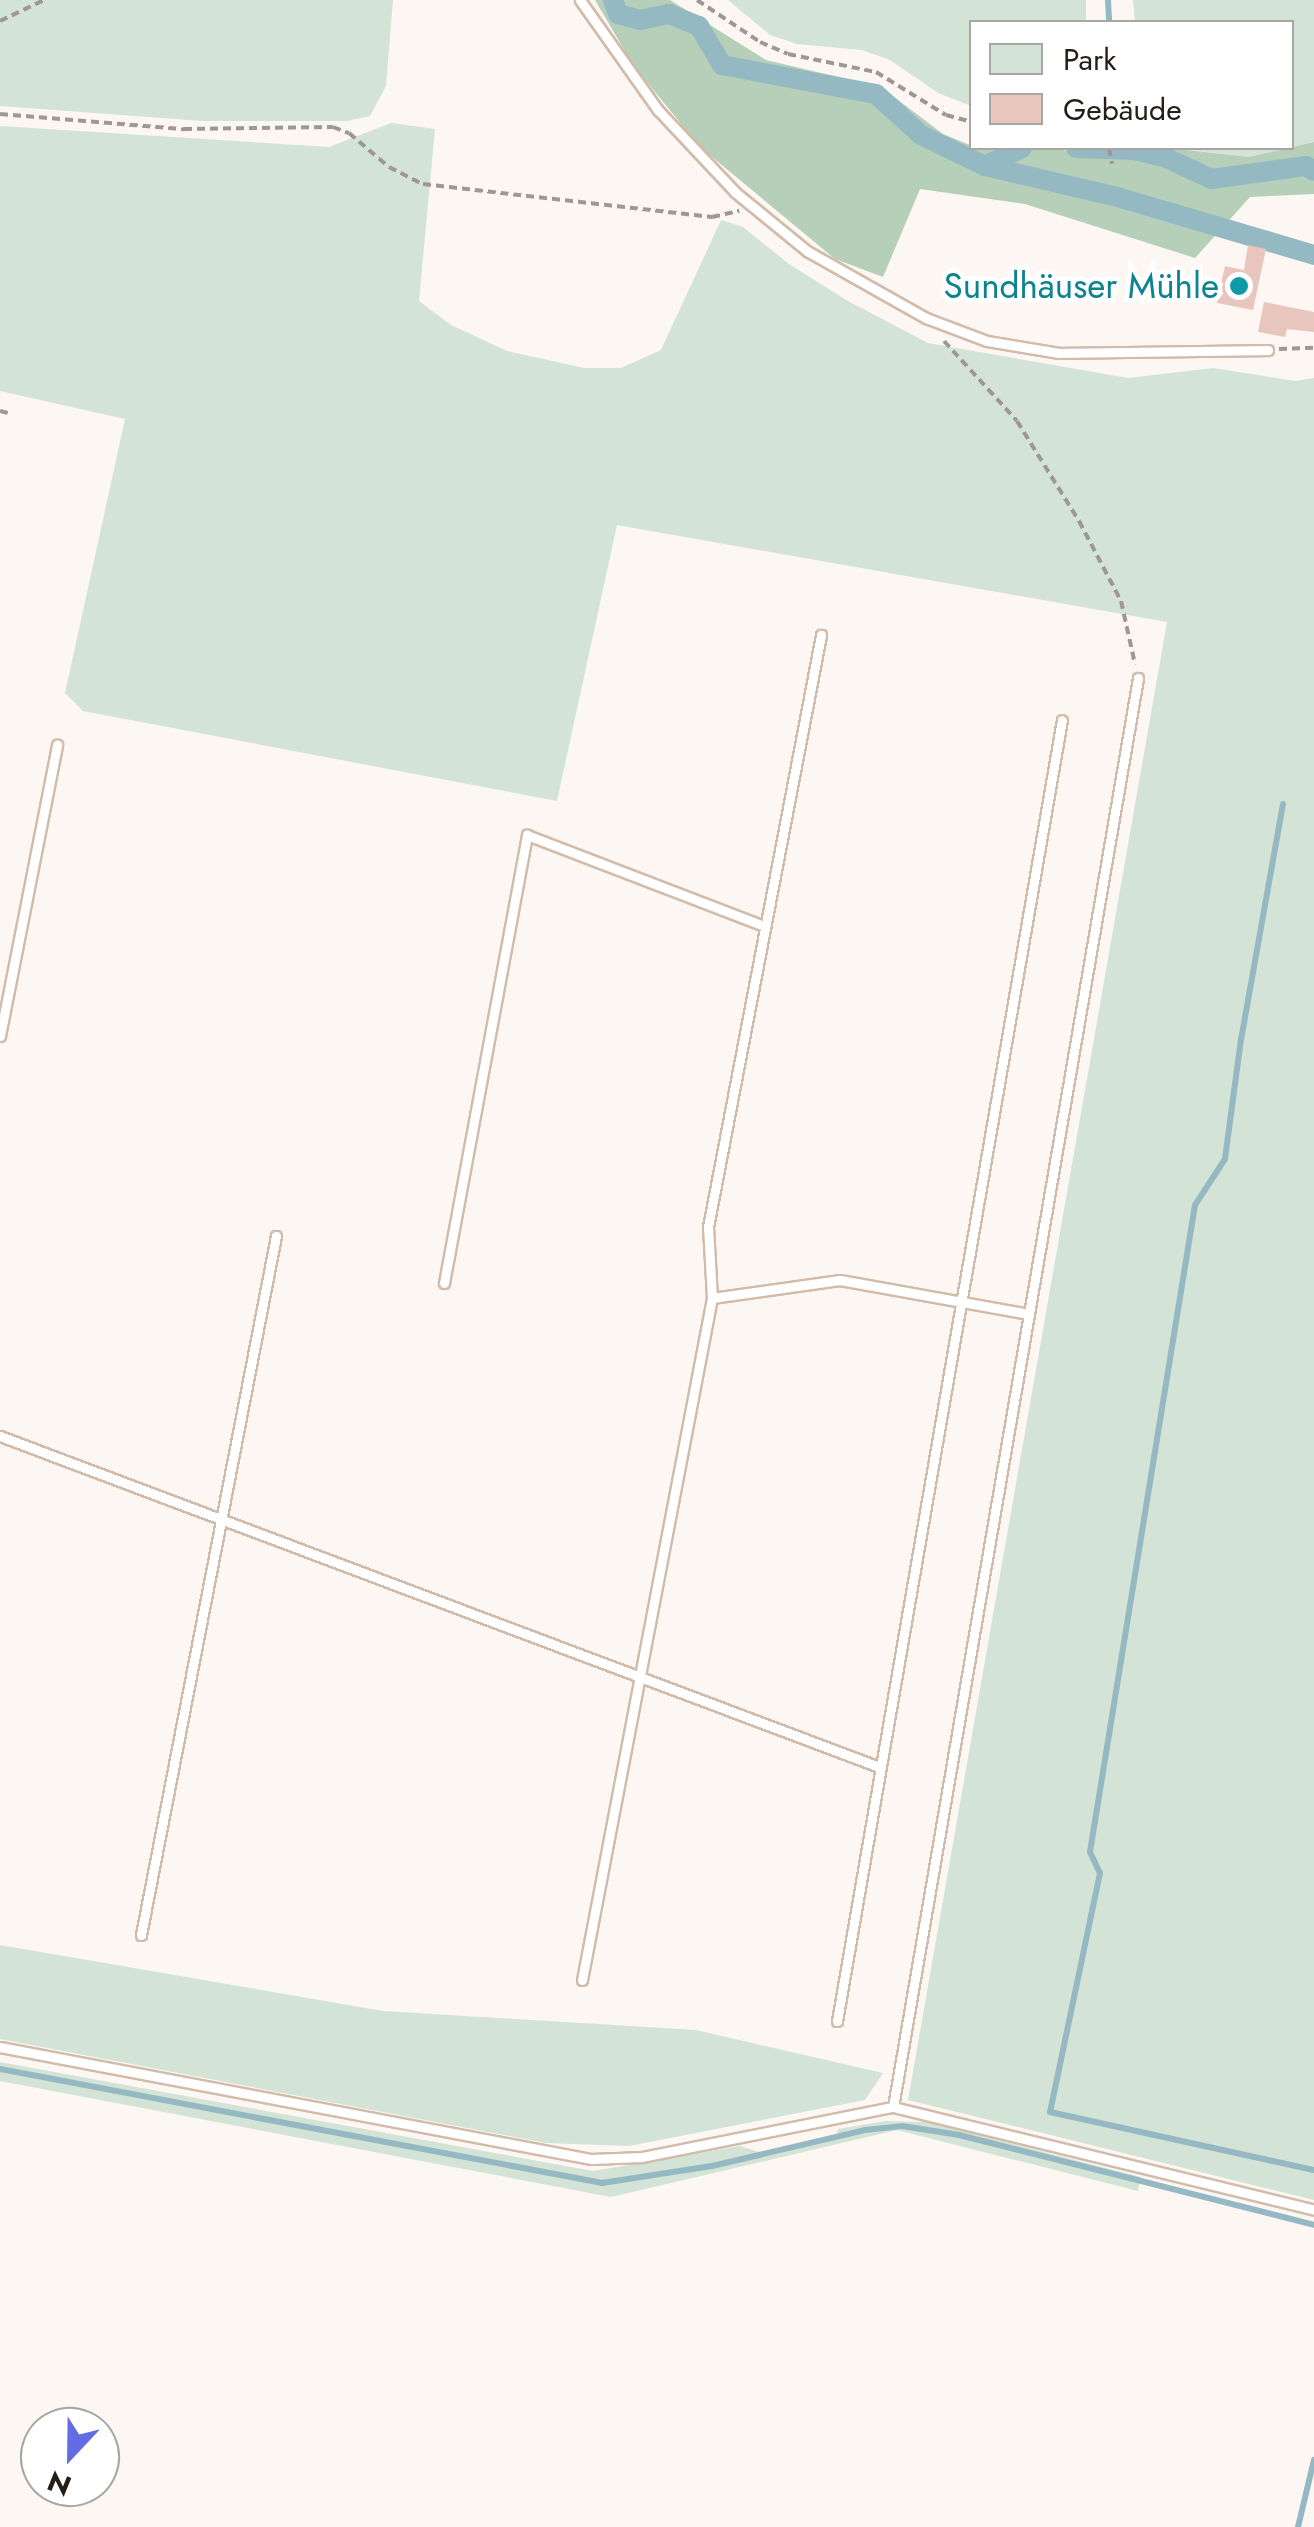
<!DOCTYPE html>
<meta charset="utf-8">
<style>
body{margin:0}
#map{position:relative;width:1314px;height:2527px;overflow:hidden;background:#fcf7f3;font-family:Jost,sans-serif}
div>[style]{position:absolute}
.green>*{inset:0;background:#d3e3d5}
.forest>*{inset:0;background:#b5cfb8}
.stream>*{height:6px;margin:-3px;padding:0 3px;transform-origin:3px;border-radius:3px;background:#95b9c2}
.canal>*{height:20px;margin:-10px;padding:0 10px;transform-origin:10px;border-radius:10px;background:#95b9c2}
.building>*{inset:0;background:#e8c5bd}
.path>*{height:4px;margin-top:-2px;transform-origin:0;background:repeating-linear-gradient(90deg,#9e9792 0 8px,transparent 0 13px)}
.roads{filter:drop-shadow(2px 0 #d2bca9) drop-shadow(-2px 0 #d2bca9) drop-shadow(0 2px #d2bca9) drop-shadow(0 -2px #d2bca9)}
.service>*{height:9px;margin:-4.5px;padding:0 4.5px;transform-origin:4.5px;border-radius:4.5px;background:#fff}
.dots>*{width:28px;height:28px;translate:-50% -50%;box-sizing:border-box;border:5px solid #fff;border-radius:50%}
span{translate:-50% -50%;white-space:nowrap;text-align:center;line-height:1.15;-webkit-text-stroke:9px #fff;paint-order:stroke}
.culture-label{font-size:35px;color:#0d838f}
.right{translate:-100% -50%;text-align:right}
.legend{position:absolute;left:969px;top:20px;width:325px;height:130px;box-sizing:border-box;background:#fff;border:2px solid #a8a5a2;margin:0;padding:12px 18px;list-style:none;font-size:30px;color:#251d16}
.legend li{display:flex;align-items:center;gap:20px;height:50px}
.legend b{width:50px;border:2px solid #a8a5a2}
.north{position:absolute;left:20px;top:2407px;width:100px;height:100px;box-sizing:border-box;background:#fff;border:2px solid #a8a5a2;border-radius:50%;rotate:202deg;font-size:28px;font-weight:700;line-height:40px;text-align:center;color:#251d16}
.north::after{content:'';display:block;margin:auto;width:35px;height:45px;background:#646ce4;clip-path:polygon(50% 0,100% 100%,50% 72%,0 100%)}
</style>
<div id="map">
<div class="green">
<div style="clip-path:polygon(0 0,393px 0,386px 86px,370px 116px,347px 121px,202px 121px,0 106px)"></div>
<div style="clip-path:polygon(728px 0,1086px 0,1086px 22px,972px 22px,971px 106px,938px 93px,890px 60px,862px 50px,797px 44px,770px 35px)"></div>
<div style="clip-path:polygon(1133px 0,1314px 0,1314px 142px,1292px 147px,1292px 22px,1135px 22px)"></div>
<div style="clip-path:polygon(391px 123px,435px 129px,419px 301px,451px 325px,507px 351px,584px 368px,621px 368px,661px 350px,721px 220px,743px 227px,789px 264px,848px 301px,928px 343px,1128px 378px,1213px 368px,1295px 381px,1314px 378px,1314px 2200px,908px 2100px,1167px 622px,617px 525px,557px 801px,83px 711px,65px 693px,125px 419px,0 391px,0 126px,329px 147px)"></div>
<div style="clip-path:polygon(1173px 148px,1291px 148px,1249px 157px)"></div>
<div style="clip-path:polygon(0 1945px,383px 2011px,696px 2030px,883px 2073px,865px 2100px,629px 2146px,546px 2143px,0 2039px)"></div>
<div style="clip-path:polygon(0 2062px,593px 2171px,740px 2146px,759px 2152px,836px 2137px,838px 2129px,886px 2121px,928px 2122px,1141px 2177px,1138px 2191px,897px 2130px,611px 2197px,0 2081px)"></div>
</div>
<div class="forest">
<div style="clip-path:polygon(595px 0,670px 0,766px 60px,881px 87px,943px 134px,982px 150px,1051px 148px,1090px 155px,1178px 149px,1249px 157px,1314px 142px,1314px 194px,1250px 197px,1195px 258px,1025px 204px,920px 189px,883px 277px,835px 259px,700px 147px,633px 65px)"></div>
</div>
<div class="stream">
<div style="left:1108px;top:0;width:22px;rotate:87deg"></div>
<div style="left:1116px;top:148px;width:3px;rotate:90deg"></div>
<div style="left:1283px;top:804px;width:239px;rotate:100.1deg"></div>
<div style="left:1241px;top:1039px;width:121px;rotate:97.6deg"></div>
<div style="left:1225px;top:1159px;width:55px;rotate:123.1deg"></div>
<div style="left:1195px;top:1205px;width:655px;rotate:99.22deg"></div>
<div style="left:1090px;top:1852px;width:23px;rotate:65deg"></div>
<div style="left:1100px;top:1873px;width:244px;rotate:101.8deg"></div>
<div style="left:1050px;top:2112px;width:270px;rotate:12.4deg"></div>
<div style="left:0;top:2069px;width:613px;rotate:10.72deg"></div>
<div style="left:602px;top:2183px;width:111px;rotate:-8.8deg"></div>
<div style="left:712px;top:2166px;width:157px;rotate:-13.2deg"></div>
<div style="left:865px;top:2130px;width:37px;rotate:-6deg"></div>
<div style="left:902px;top:2126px;width:58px;rotate:9deg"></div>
<div style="left:959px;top:2135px;width:366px;rotate:14.2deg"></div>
<div style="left:1298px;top:2527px;width:69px;rotate:-76.6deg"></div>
</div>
<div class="canal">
<div style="left:613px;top:0;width:15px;rotate:70deg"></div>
<div style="left:618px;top:14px;width:23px;rotate:15deg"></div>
<div style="left:640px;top:20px;width:30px;rotate:-12deg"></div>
<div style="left:669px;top:14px;width:32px;rotate:22deg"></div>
<div style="left:699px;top:26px;width:45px;rotate:59.5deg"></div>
<div style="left:722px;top:65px;width:157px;rotate:10.7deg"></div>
<div style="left:876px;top:94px;width:61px;rotate:42.3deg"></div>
<div style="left:921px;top:135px;width:71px;rotate:25.8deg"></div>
<div style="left:985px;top:166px;width:41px;rotate:-25.9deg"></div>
<div style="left:1076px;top:148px;width:58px;rotate:2deg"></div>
<div style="left:1134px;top:150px;width:31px;rotate:13deg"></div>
<div style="left:1164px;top:157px;width:53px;rotate:24.6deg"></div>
<div style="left:1212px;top:179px;width:95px;rotate:-7.9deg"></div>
<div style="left:1306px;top:166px;width:9px;rotate:32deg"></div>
<div style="left:985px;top:166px;width:132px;rotate:13.1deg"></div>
<div style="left:1114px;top:196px;width:209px;rotate:16.4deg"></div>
</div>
<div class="building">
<div style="clip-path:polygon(1248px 245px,1266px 249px,1253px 310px,1217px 303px,1225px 266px,1244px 270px)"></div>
<div style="clip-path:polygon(1264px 302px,1314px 312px,1314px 332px,1287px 329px,1285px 337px,1258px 332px)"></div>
</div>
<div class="path">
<div style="left:697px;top:0;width:76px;rotate:33.7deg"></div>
<div style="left:760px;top:42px;width:30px;rotate:23deg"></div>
<div style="left:788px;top:54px;width:90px;rotate:11.6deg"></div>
<div style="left:876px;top:72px;width:82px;rotate:31.6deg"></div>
<div style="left:946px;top:115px;width:27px;rotate:15deg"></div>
<div style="left:0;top:21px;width:49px;rotate:-25.5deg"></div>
<div style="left:0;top:114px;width:185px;rotate:4.7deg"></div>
<div style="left:184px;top:129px;width:149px;rotate:-0.8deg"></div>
<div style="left:333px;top:127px;width:17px;rotate:21deg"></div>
<div style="left:349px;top:133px;width:52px;rotate:40.4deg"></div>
<div style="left:389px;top:167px;width:38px;rotate:27deg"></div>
<div style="left:423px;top:184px;width:291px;rotate:6.5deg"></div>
<div style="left:712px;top:217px;width:28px;rotate:-13deg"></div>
<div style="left:1109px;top:148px;width:16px;rotate:79deg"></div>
<div style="left:944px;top:341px;width:108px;rotate:47.6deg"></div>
<div style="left:1017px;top:421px;width:118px;rotate:58.2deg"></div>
<div style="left:1079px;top:521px;width:90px;rotate:62.3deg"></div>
<div style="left:1121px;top:601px;width:65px;rotate:77.5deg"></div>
<div style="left:1279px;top:349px;width:35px;rotate:-2deg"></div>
<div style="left:0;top:411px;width:8px;rotate:14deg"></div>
</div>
<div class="roads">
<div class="service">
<div style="left:580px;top:0;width:135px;rotate:54.7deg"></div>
<div style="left:658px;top:110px;width:112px;rotate:46.8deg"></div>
<div style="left:735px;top:192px;width:93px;rotate:39.3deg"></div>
<div style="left:807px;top:251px;width:137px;rotate:29.4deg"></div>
<div style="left:926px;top:318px;width:65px;rotate:20.7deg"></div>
<div style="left:987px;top:341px;width:73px;rotate:9.5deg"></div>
<div style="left:1059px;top:353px;width:209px;rotate:-0.8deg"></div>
<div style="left:0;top:1036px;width:297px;rotate:-78.9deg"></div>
<div style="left:444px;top:1283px;width:456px;rotate:-79.5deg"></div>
<div style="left:527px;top:835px;width:254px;rotate:21deg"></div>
<div style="left:712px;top:1298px;width:129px;rotate:-8deg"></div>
<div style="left:840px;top:1280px;width:192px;rotate:10.2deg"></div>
<div style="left:0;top:1436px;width:939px;rotate:20.63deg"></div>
<div style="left:141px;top:1935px;width:712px;rotate:-79.07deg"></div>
<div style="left:582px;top:1980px;width:694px;rotate:-79.21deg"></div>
<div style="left:712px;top:1298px;width:71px;rotate:-93.2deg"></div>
<div style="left:708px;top:1227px;width:603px;rotate:-79.19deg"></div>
<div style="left:837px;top:2021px;width:1320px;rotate:-80.19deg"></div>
<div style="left:0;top:2047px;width:602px;rotate:10.73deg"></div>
<div style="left:591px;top:2159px;width:51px;rotate:-2.2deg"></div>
<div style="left:642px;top:2157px;width:256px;rotate:-11.3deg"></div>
<div style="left:893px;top:2107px;width:433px;rotate:13.7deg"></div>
<div style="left:893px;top:2107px;width:1450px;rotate:-80.27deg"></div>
</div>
</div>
<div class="dots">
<div style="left:1239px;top:286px;background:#0f9aa8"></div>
</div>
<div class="culture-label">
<span class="right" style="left:1219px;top:286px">Sundhäuser Mühle</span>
</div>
<ul class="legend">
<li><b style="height:28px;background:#d3e3d5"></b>Park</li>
<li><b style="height:28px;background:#e8c5bd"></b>Gebäude</li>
</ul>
<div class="north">N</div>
</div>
